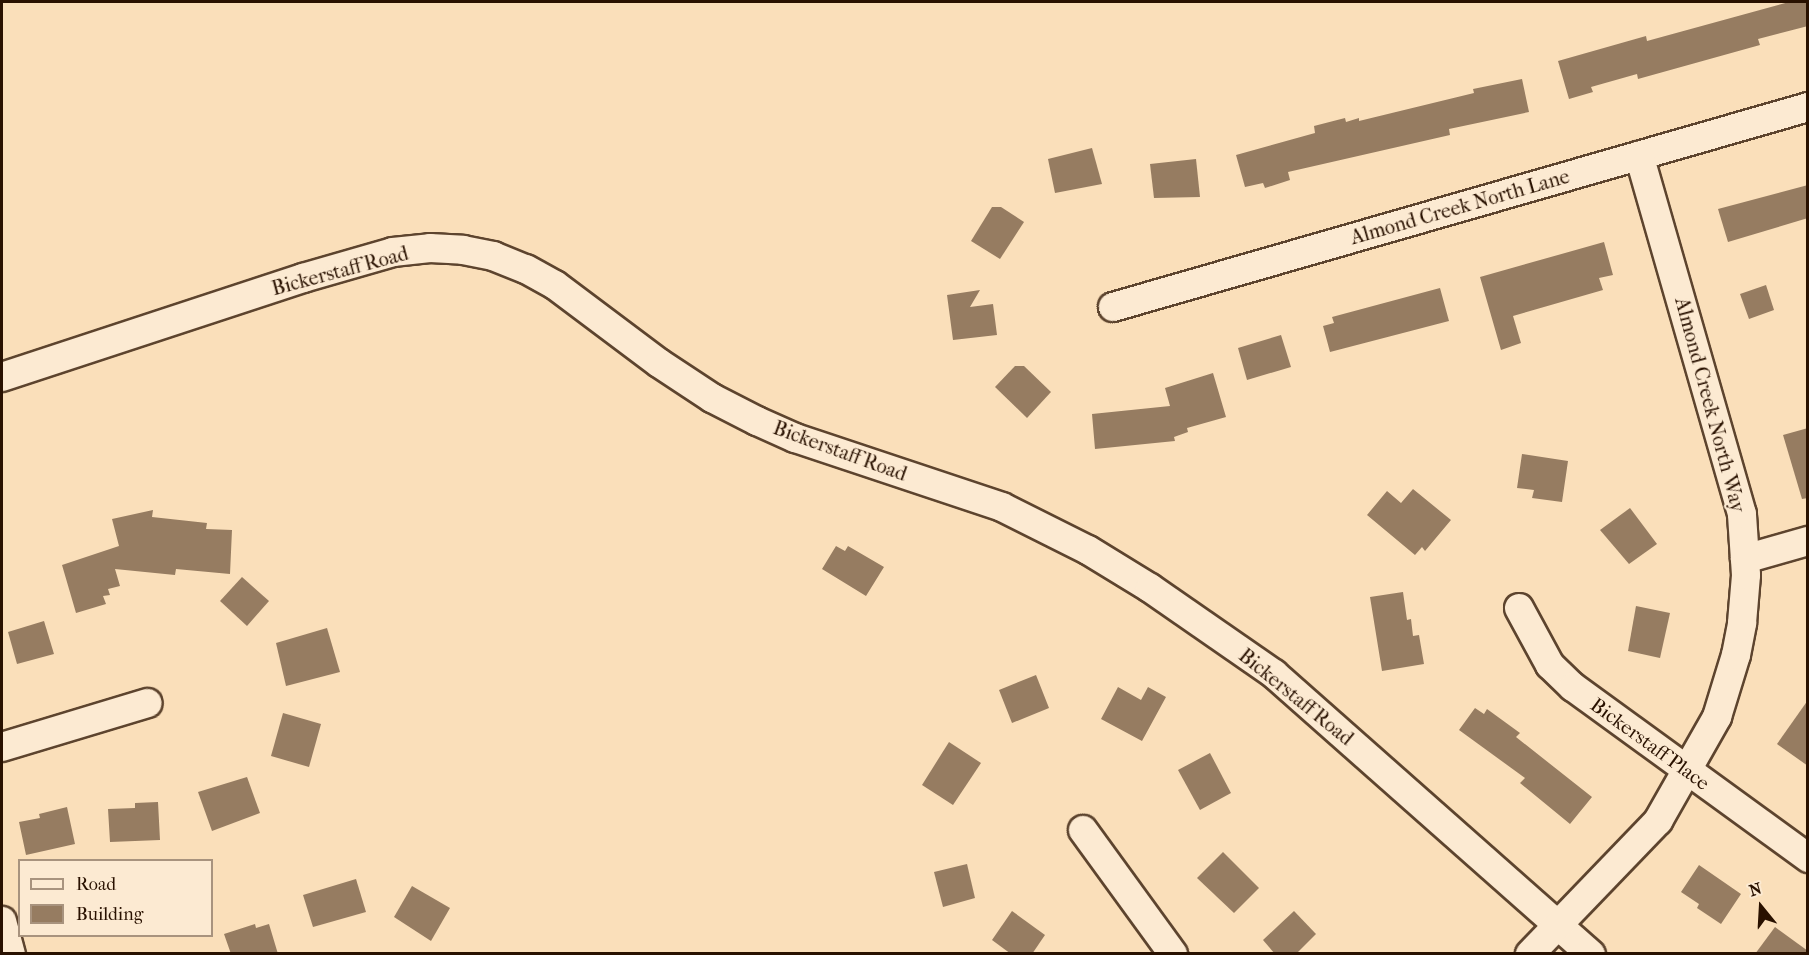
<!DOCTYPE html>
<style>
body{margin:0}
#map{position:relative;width:1809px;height:955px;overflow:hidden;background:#fadfba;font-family:"IM FELL French Canon",serif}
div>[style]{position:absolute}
.building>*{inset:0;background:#967c61}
.roads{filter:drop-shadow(2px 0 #5d442e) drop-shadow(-2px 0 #5d442e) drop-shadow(0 2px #5d442e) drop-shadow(0 -2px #5d442e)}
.minor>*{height:28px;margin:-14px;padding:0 14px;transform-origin:14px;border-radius:14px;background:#fcead2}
span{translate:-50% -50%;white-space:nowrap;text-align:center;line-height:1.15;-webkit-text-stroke:4.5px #fcead2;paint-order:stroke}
.street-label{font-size:20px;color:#291100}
.frame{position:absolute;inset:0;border:3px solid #291100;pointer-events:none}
.legend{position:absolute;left:18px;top:859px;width:195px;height:78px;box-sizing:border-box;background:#fcead2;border:2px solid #a8937e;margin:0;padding:8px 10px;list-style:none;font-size:18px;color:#291100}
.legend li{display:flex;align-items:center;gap:12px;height:30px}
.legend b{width:30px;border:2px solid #a8937e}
.north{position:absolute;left:1731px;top:877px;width:60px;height:60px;-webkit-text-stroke:4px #fcead2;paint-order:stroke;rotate:342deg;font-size:16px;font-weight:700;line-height:24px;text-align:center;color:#291100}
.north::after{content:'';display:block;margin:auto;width:21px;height:27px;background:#291100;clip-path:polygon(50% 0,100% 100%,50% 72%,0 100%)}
</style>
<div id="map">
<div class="building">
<div style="clip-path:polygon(1789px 2px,1808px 2px,1808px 26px,1758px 39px,1760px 45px,1638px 79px,1637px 74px,1591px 87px,1593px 92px,1569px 99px,1558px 61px,1646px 36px,1647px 41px)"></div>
<div style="clip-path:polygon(1522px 79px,1529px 112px,1449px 129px,1450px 135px,1288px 172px,1290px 180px,1265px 188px,1263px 183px,1245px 187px,1236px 155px,1315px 133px,1314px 126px,1345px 118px,1346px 122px,1359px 118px,1359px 121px,1474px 93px,1473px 89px)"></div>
<div style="clip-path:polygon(1092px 148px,1102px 184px,1055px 193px,1048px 159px)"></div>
<div style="clip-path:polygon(1196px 159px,1200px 197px,1154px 198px,1150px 164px)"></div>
<div style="clip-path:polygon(1808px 185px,1808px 218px,1728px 242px,1718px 209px)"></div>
<div style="clip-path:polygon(992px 207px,1001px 207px,1024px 222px,1000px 259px,971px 241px)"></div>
<div style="clip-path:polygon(1604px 242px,1613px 275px,1599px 278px,1603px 290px,1513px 316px,1521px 343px,1501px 350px,1480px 277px)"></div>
<div style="clip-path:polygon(1766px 285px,1774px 310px,1749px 319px,1740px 294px)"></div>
<div style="clip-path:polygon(1440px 288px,1449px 321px,1330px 352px,1323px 326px,1334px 323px,1332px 317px)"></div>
<div style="clip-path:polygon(980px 290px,970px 307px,993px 304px,997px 335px,953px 340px,947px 295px)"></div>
<div style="clip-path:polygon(1281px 335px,1291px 367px,1247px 380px,1238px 348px)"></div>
<div style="clip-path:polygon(1015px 366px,1024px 366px,1051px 392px,1027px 418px,995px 387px)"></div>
<div style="clip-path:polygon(1213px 373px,1226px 417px,1187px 428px,1188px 432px,1174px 437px,1175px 441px,1095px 449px,1092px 414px,1170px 406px,1165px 388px)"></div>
<div style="clip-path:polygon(1808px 428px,1808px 498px,1802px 499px,1783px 435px)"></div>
<div style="clip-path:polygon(1522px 454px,1568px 461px,1562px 502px,1532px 498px,1534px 490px,1517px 488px)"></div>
<div style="clip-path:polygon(1413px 489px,1451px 520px,1425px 551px,1422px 547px,1415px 555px,1367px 515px,1387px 491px,1401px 503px)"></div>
<div style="clip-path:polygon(1630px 508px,1657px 544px,1629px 564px,1600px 530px)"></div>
<div style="clip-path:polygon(153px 510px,152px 517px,207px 523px,206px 529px,232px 530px,230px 574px,176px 569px,175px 575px,115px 569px,120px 586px,108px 589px,110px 595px,103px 596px,106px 604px,76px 613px,62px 565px,119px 546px,112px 519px)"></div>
<div style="clip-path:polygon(836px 546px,845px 551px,848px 546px,884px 567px,866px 596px,822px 569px)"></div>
<div style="clip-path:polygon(242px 577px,269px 601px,247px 626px,220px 601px)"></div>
<div style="clip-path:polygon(1403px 592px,1407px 620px,1411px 619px,1413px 636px,1419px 635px,1424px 664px,1382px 671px,1370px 597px)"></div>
<div style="clip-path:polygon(1636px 606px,1670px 613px,1660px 658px,1628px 651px)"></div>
<div style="clip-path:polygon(44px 621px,54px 654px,17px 664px,8px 632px)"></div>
<div style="clip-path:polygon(327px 628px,340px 672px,286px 686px,276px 643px)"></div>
<div style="clip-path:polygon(1036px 675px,1049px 708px,1012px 723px,999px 690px)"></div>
<div style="clip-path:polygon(1118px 687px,1141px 700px,1148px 687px,1166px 697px,1142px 741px,1101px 719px)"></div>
<div style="clip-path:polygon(1808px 700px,1808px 766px,1777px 744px)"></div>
<div style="clip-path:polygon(1475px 708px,1484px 714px,1487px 709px,1520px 733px,1516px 737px,1592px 797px,1570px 824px,1520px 783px,1525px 778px,1459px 730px)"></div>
<div style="clip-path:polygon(283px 713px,321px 724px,309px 767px,271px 756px)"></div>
<div style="clip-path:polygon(949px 742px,981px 763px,953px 805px,922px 785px)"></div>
<div style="clip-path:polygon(1210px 753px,1231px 793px,1200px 810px,1178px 770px)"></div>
<div style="clip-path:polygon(247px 777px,260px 813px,212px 831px,198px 792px)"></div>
<div style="clip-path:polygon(158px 802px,160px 840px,110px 842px,108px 809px,135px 808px,135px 803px)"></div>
<div style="clip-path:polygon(67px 807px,75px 844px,26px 855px,19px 822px,40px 818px,39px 814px)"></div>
<div style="clip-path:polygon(1223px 852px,1259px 888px,1234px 913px,1197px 878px)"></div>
<div style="clip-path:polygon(967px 864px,975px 898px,943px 907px,934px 872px)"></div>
<div style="clip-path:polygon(1699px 865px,1741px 894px,1721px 924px,1697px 908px,1699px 904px,1681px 892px)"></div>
<div style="clip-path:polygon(356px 879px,366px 912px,313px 927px,303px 895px)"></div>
<div style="clip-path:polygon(412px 886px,450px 908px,431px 941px,394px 917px)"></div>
<div style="clip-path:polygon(1012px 911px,1045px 935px,1032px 954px,1011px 954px,992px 940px)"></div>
<div style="clip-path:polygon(1294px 911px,1316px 934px,1296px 954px,1275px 954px,1263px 940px)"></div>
<div style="clip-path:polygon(255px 924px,256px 928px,269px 924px,278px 954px,231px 954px,224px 934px)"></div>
<div style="clip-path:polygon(1775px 927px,1808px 951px,1808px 954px,1755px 954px)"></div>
</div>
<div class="roads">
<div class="minor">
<div style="left:1113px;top:307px;width:723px;rotate:-16.05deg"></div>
<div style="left:2px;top:377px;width:317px;rotate:-18.2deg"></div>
<div style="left:303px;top:278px;width:94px;rotate:-16.1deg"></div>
<div style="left:393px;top:252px;width:37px;rotate:-6deg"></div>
<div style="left:430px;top:248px;width:33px;rotate:3deg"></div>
<div style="left:463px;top:250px;width:31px;rotate:11deg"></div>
<div style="left:493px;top:256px;width:35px;rotate:22deg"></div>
<div style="left:526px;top:269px;width:33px;rotate:29deg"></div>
<div style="left:555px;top:285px;width:130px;rotate:36.9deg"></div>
<div style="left:659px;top:363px;width:64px;rotate:33.4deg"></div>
<div style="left:712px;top:398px;width:51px;rotate:27.1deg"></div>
<div style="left:757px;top:421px;width:42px;rotate:24.1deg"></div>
<div style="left:795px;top:438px;width:218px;rotate:18.4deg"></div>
<div style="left:1002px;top:507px;width:96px;rotate:26.6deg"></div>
<div style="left:1088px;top:550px;width:73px;rotate:31.5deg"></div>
<div style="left:1150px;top:588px;width:151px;rotate:34.7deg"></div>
<div style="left:1274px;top:674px;width:423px;rotate:41.5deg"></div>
<div style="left:1745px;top:559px;width:66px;rotate:-15.9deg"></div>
<div style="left:1519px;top:608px;width:65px;rotate:61.5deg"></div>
<div style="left:1550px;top:665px;width:32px;rotate:44deg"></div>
<div style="left:1573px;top:687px;width:291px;rotate:36deg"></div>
<div style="left:2px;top:747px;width:152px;rotate:-16.8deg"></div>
<div style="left:1083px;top:830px;width:153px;rotate:54deg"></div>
<div style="left:2px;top:921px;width:34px;rotate:75deg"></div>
<div style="left:1530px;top:954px;width:185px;rotate:-46.1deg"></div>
<div style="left:1658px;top:821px;width:120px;rotate:-60.4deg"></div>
<div style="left:1717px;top:717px;width:65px;rotate:-73deg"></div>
<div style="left:1736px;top:655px;width:33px;rotate:-79deg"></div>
<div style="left:1742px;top:623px;width:48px;rotate:-85.2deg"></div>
<div style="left:1746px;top:575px;width:61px;rotate:-93.8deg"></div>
<div style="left:1742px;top:514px;width:373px;rotate:-106deg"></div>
</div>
</div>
<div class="street-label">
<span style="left:1460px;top:207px;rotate:-16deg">Almond Creek North Lane</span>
<span style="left:340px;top:271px;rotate:-15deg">Bickerstaff Road</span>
<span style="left:1710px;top:405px;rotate:75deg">Almond Creek North Way</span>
<span style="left:840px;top:451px;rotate:20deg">Bickerstaff Road</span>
<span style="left:1296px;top:697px;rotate:39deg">Bickerstaff Road</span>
<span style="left:1650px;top:744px;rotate:36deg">Bickerstaff Place</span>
</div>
<div class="frame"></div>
<ul class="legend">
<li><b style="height:8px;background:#fcead2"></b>Road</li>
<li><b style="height:16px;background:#967c61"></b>Building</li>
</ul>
<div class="north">N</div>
</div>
